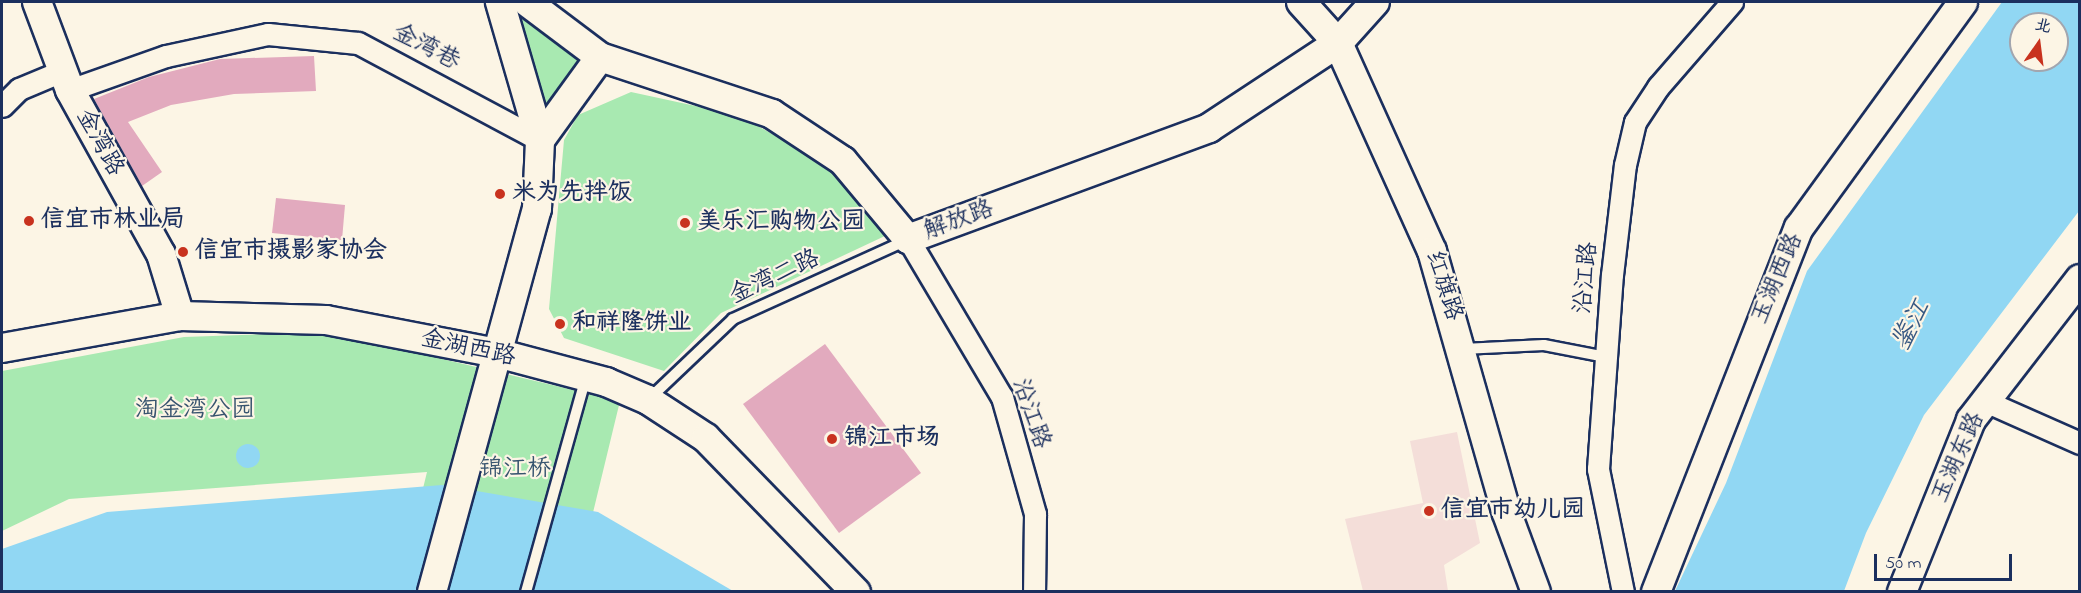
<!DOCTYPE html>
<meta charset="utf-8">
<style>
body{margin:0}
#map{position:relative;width:2081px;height:593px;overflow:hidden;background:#fcf5e5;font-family:"Indie Flower","LXGW WenKai TC",sans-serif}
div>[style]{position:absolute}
.built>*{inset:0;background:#f4ded9}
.green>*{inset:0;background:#a8e9b1}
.water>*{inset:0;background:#91d7f3}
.round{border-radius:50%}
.building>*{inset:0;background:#e2aabe}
.roads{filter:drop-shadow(2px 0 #1b2f5e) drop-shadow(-2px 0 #1b2f5e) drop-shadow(0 2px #1b2f5e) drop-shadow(0 -2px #1b2f5e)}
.lane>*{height:10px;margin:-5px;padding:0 5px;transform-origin:5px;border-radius:5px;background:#fcf5e5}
.street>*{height:21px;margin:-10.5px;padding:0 10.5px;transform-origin:10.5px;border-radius:10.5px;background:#fcf5e5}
.secondary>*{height:28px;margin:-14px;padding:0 14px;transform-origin:14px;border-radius:14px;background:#fcf5e5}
.dots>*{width:16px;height:16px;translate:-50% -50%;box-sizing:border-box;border:3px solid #fcf5e5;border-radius:50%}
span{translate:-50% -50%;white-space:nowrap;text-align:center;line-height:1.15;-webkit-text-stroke:4.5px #fcf5e5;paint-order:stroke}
.street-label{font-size:24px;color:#1b2f5e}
.poi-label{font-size:24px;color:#1b2f5e;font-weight:700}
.left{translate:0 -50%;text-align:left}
.park-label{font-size:24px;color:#37546f}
.water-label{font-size:26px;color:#385983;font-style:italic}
.frame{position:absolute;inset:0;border:3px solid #1b2f5e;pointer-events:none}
.north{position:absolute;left:2009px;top:12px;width:60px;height:60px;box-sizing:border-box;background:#fcf5e5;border:2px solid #a2a6af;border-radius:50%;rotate:14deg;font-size:16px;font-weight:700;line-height:24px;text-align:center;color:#1b2f5e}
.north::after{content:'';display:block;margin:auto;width:21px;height:27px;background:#c8321e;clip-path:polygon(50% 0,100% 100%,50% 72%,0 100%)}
.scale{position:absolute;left:1874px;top:554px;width:138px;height:27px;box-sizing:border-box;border:3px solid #1b2f5e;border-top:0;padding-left:8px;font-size:18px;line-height:21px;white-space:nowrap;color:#1b2f5e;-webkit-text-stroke:4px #fcf5e5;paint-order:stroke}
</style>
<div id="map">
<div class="built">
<div style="clip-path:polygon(1457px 432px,1480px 543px,1444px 565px,1448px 591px,1363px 591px,1345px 519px,1423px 503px,1410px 441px)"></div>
</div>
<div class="green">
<div style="clip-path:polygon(508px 2px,581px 60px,547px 112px)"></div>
<div style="clip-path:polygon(631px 92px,728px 113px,758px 126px,839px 172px,887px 235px,721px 313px,664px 371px,564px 338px,549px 309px,564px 140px,578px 115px)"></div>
<div style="clip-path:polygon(328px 332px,620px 401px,574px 591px,398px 591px,427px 472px,69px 499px,2px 531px,2px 371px,184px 337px)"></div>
</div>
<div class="water">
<div style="clip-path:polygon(evenodd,2002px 2px,2079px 2px,2079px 211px,1924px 415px,1866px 533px,1844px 591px,1675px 591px,1726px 483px,1807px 271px,2002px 2px,2021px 24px,2057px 24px,2057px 60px,2021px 60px,2021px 24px)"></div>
<div class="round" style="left:236px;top:444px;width:24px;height:24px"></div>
<div style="clip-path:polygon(442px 485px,598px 512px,733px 591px,2px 592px,2px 549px,107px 512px)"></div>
</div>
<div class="building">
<div style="clip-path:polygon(314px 56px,316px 91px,234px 94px,171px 105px,128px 122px,162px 172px,142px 186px,94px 99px,149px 77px,220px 59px)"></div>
<div style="clip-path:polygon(276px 198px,345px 205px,342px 240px,272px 233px)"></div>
<div style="clip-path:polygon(825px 344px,921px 473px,839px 533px,743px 404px)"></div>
</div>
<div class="roads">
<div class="lane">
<div style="left:1463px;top:349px;width:81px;rotate:-2.8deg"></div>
<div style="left:1544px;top:345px;width:63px;rotate:11deg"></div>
<div style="left:648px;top:400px;width:117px;rotate:-43.6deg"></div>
<div style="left:733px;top:319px;width:191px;rotate:-24.4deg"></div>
<div style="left:526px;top:592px;width:223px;rotate:-74.4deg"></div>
</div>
<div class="street">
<div style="left:70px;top:90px;width:102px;rotate:-19.5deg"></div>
<div style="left:166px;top:56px;width:104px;rotate:-12.2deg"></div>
<div style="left:268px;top:34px;width:90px;rotate:5.7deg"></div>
<div style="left:358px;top:43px;width:206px;rotate:28.1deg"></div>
<div style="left:2px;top:106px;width:24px;rotate:-45deg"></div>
<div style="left:19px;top:89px;width:47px;rotate:-22.7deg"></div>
<div style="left:908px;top:239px;width:184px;rotate:59.3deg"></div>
<div style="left:1002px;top:397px;width:122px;rotate:74.2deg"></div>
<div style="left:1035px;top:514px;width:78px;rotate:90.7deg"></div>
<div style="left:1985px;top:401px;width:104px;rotate:23.9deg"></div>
<div style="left:1623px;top:592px;width:126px;rotate:-101.5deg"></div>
<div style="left:1598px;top:469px;width:195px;rotate:-85.9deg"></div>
<div style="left:1612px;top:275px;width:111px;rotate:-83.3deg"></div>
<div style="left:1625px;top:165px;width:44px;rotate:-76.9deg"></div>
<div style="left:1635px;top:122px;width:42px;rotate:-56.7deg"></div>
<div style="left:1658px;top:87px;width:113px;rotate:-49deg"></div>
</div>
<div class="secondary">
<div style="left:37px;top:2px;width:94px;rotate:69.4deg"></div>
<div style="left:70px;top:90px;width:188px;rotate:61deg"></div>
<div style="left:161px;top:254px;width:65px;rotate:73deg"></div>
<div style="left:527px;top:2px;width:91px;rotate:37deg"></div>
<div style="left:600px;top:57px;width:181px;rotate:18.3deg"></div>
<div style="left:772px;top:114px;width:85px;rotate:33.5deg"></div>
<div style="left:843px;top:161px;width:102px;rotate:50.2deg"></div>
<div style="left:908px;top:239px;width:321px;rotate:-20.2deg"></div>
<div style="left:1209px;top:128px;width:154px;rotate:-33.4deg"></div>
<div style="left:1338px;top:43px;width:55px;rotate:-47.9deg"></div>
<div style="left:1301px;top:2px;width:55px;rotate:47.9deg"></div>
<div style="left:1338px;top:43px;width:228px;rotate:65.7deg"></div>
<div style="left:1432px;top:251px;width:270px;rotate:74.1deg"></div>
<div style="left:1506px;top:511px;width:86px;rotate:69.7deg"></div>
<div style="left:540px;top:140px;width:102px;rotate:-54.1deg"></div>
<div style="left:2px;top:348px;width:181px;rotate:-10.2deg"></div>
<div style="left:180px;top:316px;width:146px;rotate:1.6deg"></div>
<div style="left:326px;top:320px;width:174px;rotate:10.9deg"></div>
<div style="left:497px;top:353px;width:113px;rotate:14.9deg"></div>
<div style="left:606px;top:382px;width:46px;rotate:23.2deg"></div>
<div style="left:648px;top:400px;width:69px;rotate:33.2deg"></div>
<div style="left:706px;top:438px;width:215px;rotate:45.8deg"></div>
<div style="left:432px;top:592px;width:397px;rotate:-74.7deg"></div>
<div style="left:537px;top:209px;width:69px;rotate:-87.5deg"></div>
<div style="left:540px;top:140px;width:144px;rotate:-106.2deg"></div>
<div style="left:1656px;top:592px;width:391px;rotate:-68.6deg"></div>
<div style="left:1799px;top:228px;width:279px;rotate:-54deg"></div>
<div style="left:1902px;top:592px;width:185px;rotate:-68.1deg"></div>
<div style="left:1971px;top:420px;width:178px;rotate:-52.3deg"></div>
</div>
</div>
<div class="dots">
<div style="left:500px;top:194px;background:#c8321e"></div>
<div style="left:29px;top:221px;background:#c8321e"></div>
<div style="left:685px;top:223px;background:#c8321e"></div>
<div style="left:183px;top:252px;background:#c8321e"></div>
<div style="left:560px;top:324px;background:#c8321e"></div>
<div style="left:832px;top:439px;background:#c8321e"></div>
<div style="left:1429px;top:511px;background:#c8321e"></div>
</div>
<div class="street-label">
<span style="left:426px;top:48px;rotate:27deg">金湾巷</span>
<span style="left:99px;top:143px;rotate:61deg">金湾路</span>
<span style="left:959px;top:221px;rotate:-20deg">解放路</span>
<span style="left:775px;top:278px;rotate:-25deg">金湾二路</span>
<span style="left:1587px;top:278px;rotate:-85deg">沿江路</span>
<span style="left:1778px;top:279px;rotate:-67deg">玉湖西路</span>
<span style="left:1443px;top:286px;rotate:72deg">红旗路</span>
<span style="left:468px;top:349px;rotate:12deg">金湖西路</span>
<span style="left:1030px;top:414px;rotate:71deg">沿江路</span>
<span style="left:1959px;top:458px;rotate:-66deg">玉湖东路</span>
</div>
<div class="poi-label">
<span class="left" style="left:512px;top:194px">米为先拌饭</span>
<span class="left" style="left:41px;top:221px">信宜市林业局</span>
<span class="left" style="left:697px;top:223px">美乐汇购物公园</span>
<span class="left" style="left:195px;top:252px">信宜市摄影家协会</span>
<span class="left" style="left:572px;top:324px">和祥隆饼业</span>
<span class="left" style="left:844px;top:439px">锦江市场</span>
<span class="left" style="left:1441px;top:511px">信宜市幼儿园</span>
</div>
<div class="park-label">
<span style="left:195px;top:411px">淘金湾公园</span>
<span style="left:515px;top:470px">锦江桥</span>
</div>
<div class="water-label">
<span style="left:1913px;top:326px;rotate:-62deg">鉴江</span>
</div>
<div class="frame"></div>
<div class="north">北</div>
<div class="scale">50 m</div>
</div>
